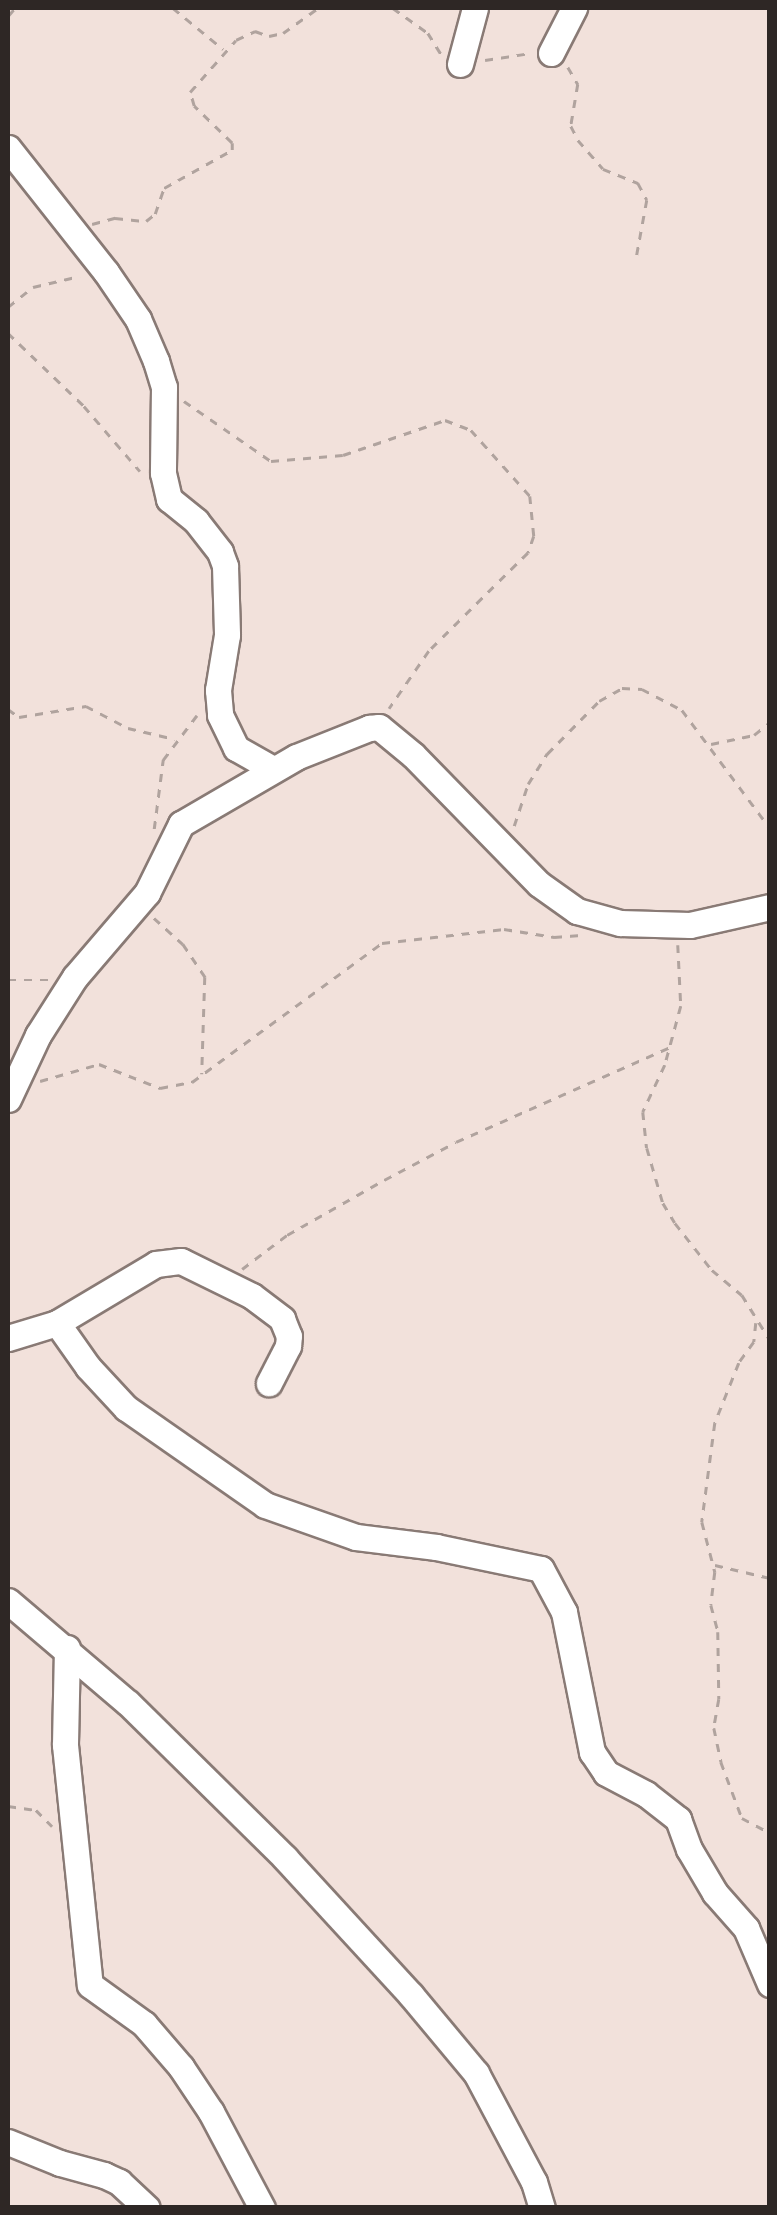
<!DOCTYPE html>
<style>
body{margin:0}
#map{position:relative;width:777px;height:2215px;overflow:hidden;background:#f2e1db;font-family:"Roboto Serif",serif}
div>[style]{position:absolute}
.path>*{height:2.5px;margin-top:-1.25px;transform-origin:0;background:repeating-linear-gradient(90deg,#b0a39e 0 8px,transparent 0 16px)}
.roads{filter:drop-shadow(2px 0 #897a75) drop-shadow(-2px 0 #897a75) drop-shadow(0 2px #897a75) drop-shadow(0 -2px #897a75)}
.minor>*{height:25px;margin:-12.5px;padding:0 12.5px;transform-origin:12.5px;border-radius:12.5px;background:#fff}
span{translate:-50% -50%;white-space:nowrap;text-align:center;line-height:1.15;-webkit-text-stroke:10px #fdefea;paint-order:stroke}
.frame{position:absolute;inset:0;border:10px solid #2e2725;pointer-events:none}
</style>
<div id="map">
<div class="path">
<div style="left:173px;top:8px;width:65px;rotate:39.4deg"></div>
<div style="left:393px;top:8px;width:43px;rotate:35.5deg"></div>
<div style="left:428px;top:33px;width:25px;rotate:58deg"></div>
<div style="left:8px;top:16px;width:11px;rotate:-49deg"></div>
<div style="left:485px;top:60px;width:47px;rotate:-8.7deg"></div>
<div style="left:568px;top:67px;width:20px;rotate:60deg"></div>
<div style="left:578px;top:84px;width:43px;rotate:99.5deg"></div>
<div style="left:571px;top:126px;width:16px;rotate:63deg"></div>
<div style="left:578px;top:140px;width:38px;rotate:49deg"></div>
<div style="left:603px;top:169px;width:38px;rotate:22deg"></div>
<div style="left:638px;top:183px;width:19px;rotate:62deg"></div>
<div style="left:647px;top:200px;width:61px;rotate:100.4deg"></div>
<div style="left:92px;top:224px;width:24px;rotate:-15deg"></div>
<div style="left:115px;top:218px;width:31px;rotate:6deg"></div>
<div style="left:146px;top:221px;width:11px;rotate:-38deg"></div>
<div style="left:155px;top:214px;width:28px;rotate:-71deg"></div>
<div style="left:164px;top:188px;width:78px;rotate:-29.2deg"></div>
<div style="left:232px;top:150px;width:7px;rotate:-90deg"></div>
<div style="left:232px;top:143px;width:53px;rotate:-135.8deg"></div>
<div style="left:194px;top:106px;width:15px;rotate:-106deg"></div>
<div style="left:190px;top:92px;width:69px;rotate:-48.5deg"></div>
<div style="left:236px;top:40px;width:21px;rotate:-25deg"></div>
<div style="left:255px;top:31px;width:15px;rotate:20deg"></div>
<div style="left:269px;top:36px;width:14px;rotate:-12deg"></div>
<div style="left:283px;top:33px;width:43px;rotate:-35.5deg"></div>
<div style="left:8px;top:307px;width:32px;rotate:-39deg"></div>
<div style="left:33px;top:287px;width:48px;rotate:-13.2deg"></div>
<div style="left:8px;top:333px;width:105px;rotate:43.8deg"></div>
<div style="left:84px;top:406px;width:86px;rotate:49.3deg"></div>
<div style="left:184px;top:401px;width:106px;rotate:34.6deg"></div>
<div style="left:271px;top:461px;width:72px;rotate:-4.8deg"></div>
<div style="left:343px;top:455px;width:108px;rotate:-18.9deg"></div>
<div style="left:445px;top:420px;width:28px;rotate:21deg"></div>
<div style="left:471px;top:430px;width:89px;rotate:48.2deg"></div>
<div style="left:530px;top:496px;width:40px;rotate:84.3deg"></div>
<div style="left:534px;top:536px;width:18px;rotate:109deg"></div>
<div style="left:528px;top:553px;width:139px;rotate:135.3deg"></div>
<div style="left:429px;top:651px;width:70px;rotate:124.6deg"></div>
<div style="left:8px;top:709px;width:14px;rotate:36deg"></div>
<div style="left:19px;top:717px;width:68px;rotate:-9.3deg"></div>
<div style="left:86px;top:706px;width:47px;rotate:27.6deg"></div>
<div style="left:128px;top:728px;width:48px;rotate:13.2deg"></div>
<div style="left:711px;top:744px;width:44px;rotate:-11.8deg"></div>
<div style="left:754px;top:735px;width:21px;rotate:-39deg"></div>
<div style="left:514px;top:826px;width:44px;rotate:-71.6deg"></div>
<div style="left:528px;top:784px;width:36px;rotate:-58deg"></div>
<div style="left:547px;top:754px;width:74px;rotate:-45.5deg"></div>
<div style="left:599px;top:701px;width:26px;rotate:-29deg"></div>
<div style="left:622px;top:688px;width:20px;rotate:3deg"></div>
<div style="left:642px;top:689px;width:45px;rotate:27.7deg"></div>
<div style="left:682px;top:710px;width:147px;rotate:53.3deg"></div>
<div style="left:154px;top:829px;width:70px;rotate:-82.6deg"></div>
<div style="left:163px;top:760px;width:56px;rotate:-52.9deg"></div>
<div style="left:154px;top:918px;width:39px;rotate:42deg"></div>
<div style="left:183px;top:944px;width:40px;rotate:56deg"></div>
<div style="left:205px;top:977px;width:97px;rotate:91.8deg"></div>
<div style="left:678px;top:945px;width:61px;rotate:87.2deg"></div>
<div style="left:681px;top:1006px;width:61px;rotate:105.2deg"></div>
<div style="left:665px;top:1065px;width:52px;rotate:115.1deg"></div>
<div style="left:643px;top:1112px;width:36px;rotate:84deg"></div>
<div style="left:647px;top:1148px;width:57px;rotate:73.8deg"></div>
<div style="left:663px;top:1203px;width:23px;rotate:59deg"></div>
<div style="left:675px;top:1223px;width:60px;rotate:51.8deg"></div>
<div style="left:712px;top:1270px;width:39px;rotate:40deg"></div>
<div style="left:742px;top:1295px;width:53px;rotate:58.1deg"></div>
<div style="left:8px;top:980px;width:40px"></div>
<div style="left:40px;top:1081px;width:61px;rotate:-16.1deg"></div>
<div style="left:99px;top:1064px;width:66px;rotate:21.5deg"></div>
<div style="left:160px;top:1088px;width:33px;rotate:-11deg"></div>
<div style="left:192px;top:1082px;width:235px;rotate:-36.2deg"></div>
<div style="left:382px;top:943px;width:123px;rotate:-6.5deg"></div>
<div style="left:504px;top:929px;width:51px;rotate:9.1deg"></div>
<div style="left:554px;top:937px;width:27px;rotate:-4deg"></div>
<div style="left:242px;top:1269px;width:56px;rotate:-37.1deg"></div>
<div style="left:287px;top:1235px;width:112px;rotate:-29.6deg"></div>
<div style="left:384px;top:1180px;width:81px;rotate:-27.8deg"></div>
<div style="left:456px;top:1142px;width:234px;rotate:-23.9deg"></div>
<div style="left:756px;top:1323px;width:19px;rotate:96deg"></div>
<div style="left:754px;top:1342px;width:26px;rotate:126deg"></div>
<div style="left:739px;top:1363px;width:65px;rotate:111.8deg"></div>
<div style="left:715px;top:1423px;width:100px;rotate:97.5deg"></div>
<div style="left:702px;top:1522px;width:52px;rotate:75.4deg"></div>
<div style="left:715px;top:1572px;width:33px;rotate:97deg"></div>
<div style="left:711px;top:1605px;width:28px;rotate:75deg"></div>
<div style="left:718px;top:1632px;width:67px;rotate:89.1deg"></div>
<div style="left:719px;top:1699px;width:29px;rotate:100deg"></div>
<div style="left:714px;top:1728px;width:35px;rotate:78deg"></div>
<div style="left:721px;top:1762px;width:60px;rotate:69.4deg"></div>
<div style="left:742px;top:1818px;width:32px;rotate:28deg"></div>
<div style="left:715px;top:1565px;width:57px;rotate:13.3deg"></div>
<div style="left:8px;top:1806px;width:28px;rotate:8deg"></div>
<div style="left:36px;top:1810px;width:23px;rotate:45deg"></div>
</div>
<div class="roads">
<div class="minor">
<div style="left:551px;top:53px;width:51px;rotate:-62.9deg"></div>
<div style="left:460px;top:64px;width:58px;rotate:-75deg"></div>
<div style="left:8px;top:148px;width:158px;rotate:51.7deg"></div>
<div style="left:106px;top:272px;width:57px;rotate:55.8deg"></div>
<div style="left:138px;top:319px;width:46px;rotate:66.8deg"></div>
<div style="left:156px;top:361px;width:27px;rotate:73deg"></div>
<div style="left:164px;top:387px;width:86px;rotate:90.7deg"></div>
<div style="left:163px;top:473px;width:27px;rotate:77deg"></div>
<div style="left:169px;top:499px;width:35px;rotate:39deg"></div>
<div style="left:196px;top:521px;width:39px;rotate:52deg"></div>
<div style="left:220px;top:552px;width:15px;rotate:70deg"></div>
<div style="left:225px;top:566px;width:69px;rotate:88.3deg"></div>
<div style="left:227px;top:635px;width:56px;rotate:99.3deg"></div>
<div style="left:218px;top:690px;width:25px;rotate:85deg"></div>
<div style="left:220px;top:715px;width:37px;rotate:64deg"></div>
<div style="left:236px;top:748px;width:43px;rotate:29.6deg"></div>
<div style="left:8px;top:1099px;width:71px;rotate:-64.9deg"></div>
<div style="left:38px;top:1035px;width:69px;rotate:-57.5deg"></div>
<div style="left:75px;top:977px;width:111px;rotate:-49.4deg"></div>
<div style="left:147px;top:893px;width:77px;rotate:-63.8deg"></div>
<div style="left:181px;top:824px;width:133px;rotate:-30.2deg"></div>
<div style="left:296px;top:757px;width:79px;rotate:-21.7deg"></div>
<div style="left:369px;top:728px;width:10px;rotate:-6deg"></div>
<div style="left:379px;top:727px;width:44px;rotate:39.5deg"></div>
<div style="left:413px;top:755px;width:180px;rotate:45.7deg"></div>
<div style="left:539px;top:884px;width:47px;rotate:35.4deg"></div>
<div style="left:577px;top:911px;width:45px;rotate:15.6deg"></div>
<div style="left:620px;top:923px;width:70px;rotate:1.6deg"></div>
<div style="left:690px;top:925px;width:82px;rotate:-12.7deg"></div>
<div style="left:57px;top:1323px;width:54px;rotate:54.8deg"></div>
<div style="left:88px;top:1367px;width:56px;rotate:47.2deg"></div>
<div style="left:126px;top:1408px;width:169px;rotate:34.9deg"></div>
<div style="left:265px;top:1505px;width:96px;rotate:19.4deg"></div>
<div style="left:356px;top:1537px;width:81px;rotate:7.1deg"></div>
<div style="left:436px;top:1547px;width:107px;rotate:11.8deg"></div>
<div style="left:541px;top:1569px;width:49px;rotate:61.9deg"></div>
<div style="left:564px;top:1612px;width:143px;rotate:78.7deg"></div>
<div style="left:592px;top:1752px;width:25px;rotate:56deg"></div>
<div style="left:606px;top:1773px;width:45px;rotate:27.7deg"></div>
<div style="left:646px;top:1794px;width:41px;rotate:38deg"></div>
<div style="left:678px;top:1819px;width:32px;rotate:70deg"></div>
<div style="left:689px;top:1849px;width:51px;rotate:59.4deg"></div>
<div style="left:715px;top:1893px;width:47px;rotate:48.5deg"></div>
<div style="left:746px;top:1928px;width:61px;rotate:66.8deg"></div>
<div style="left:8px;top:1338px;width:51px;rotate:-17deg"></div>
<div style="left:57px;top:1323px;width:115px;rotate:-30.8deg"></div>
<div style="left:156px;top:1264px;width:25px;rotate:-7deg"></div>
<div style="left:181px;top:1261px;width:79px;rotate:26.2deg"></div>
<div style="left:252px;top:1296px;width:38px;rotate:37deg"></div>
<div style="left:282px;top:1319px;width:18px;rotate:68deg"></div>
<div style="left:289px;top:1336px;width:10px;rotate:96deg"></div>
<div style="left:288px;top:1346px;width:42px;rotate:117.2deg"></div>
<div style="left:8px;top:1601px;width:157px;rotate:40.4deg"></div>
<div style="left:128px;top:1703px;width:221px;rotate:44.6deg"></div>
<div style="left:285px;top:1858px;width:186px;rotate:47.4deg"></div>
<div style="left:411px;top:1995px;width:102px;rotate:50.2deg"></div>
<div style="left:476px;top:2073px;width:123px;rotate:62deg"></div>
<div style="left:534px;top:2182px;width:27px;rotate:73deg"></div>
<div style="left:67px;top:1648px;width:97px;rotate:91.2deg"></div>
<div style="left:65px;top:1745px;width:241px;rotate:84.1deg"></div>
<div style="left:90px;top:1985px;width:67px;rotate:35.8deg"></div>
<div style="left:144px;top:2024px;width:57px;rotate:49.3deg"></div>
<div style="left:181px;top:2067px;width:54px;rotate:56.3deg"></div>
<div style="left:211px;top:2112px;width:109px;rotate:62deg"></div>
<div style="left:8px;top:2142px;width:56px;rotate:22deg"></div>
<div style="left:60px;top:2163px;width:46px;rotate:15.3deg"></div>
<div style="left:104px;top:2175px;width:17px;rotate:25deg"></div>
<div style="left:119px;top:2182px;width:38px;rotate:43deg"></div>
</div>
</div>
<div class="frame"></div>
</div>
